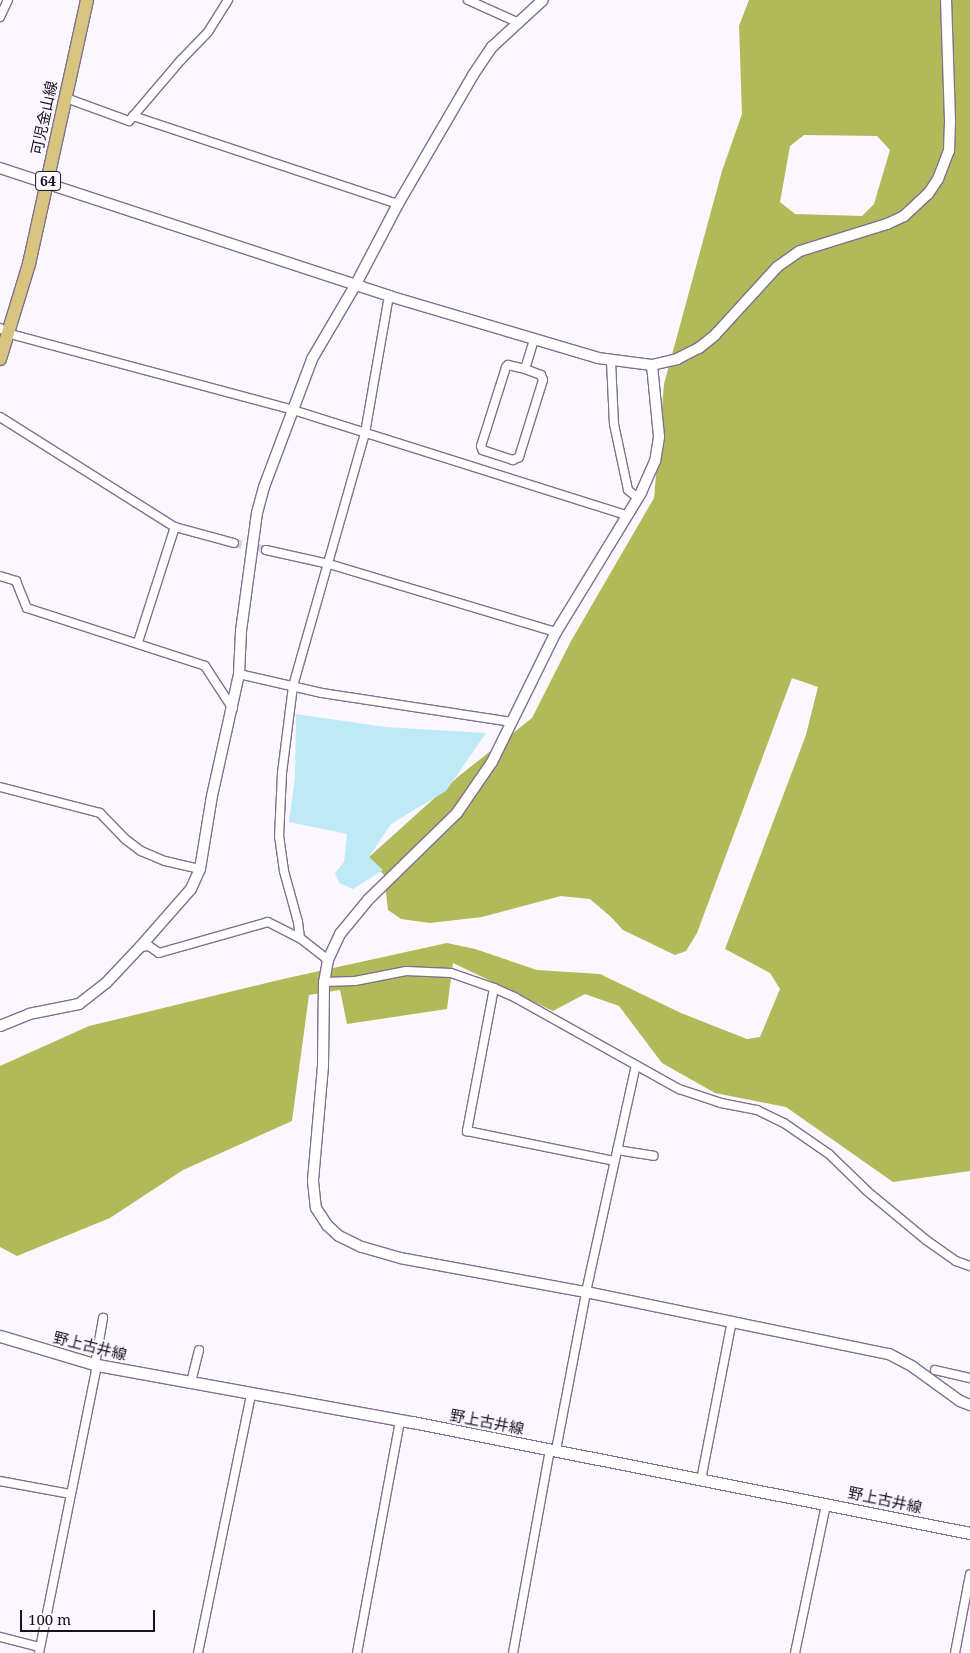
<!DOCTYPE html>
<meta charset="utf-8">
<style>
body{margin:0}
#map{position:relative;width:970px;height:1653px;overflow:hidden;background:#fbf7fe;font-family:"Noto Serif","Noto Sans JP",serif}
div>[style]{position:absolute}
.forest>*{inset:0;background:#b1ba59}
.water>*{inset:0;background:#beeaf8}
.minor-tunnel>*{height:8px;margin-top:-4px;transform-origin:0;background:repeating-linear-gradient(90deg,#d9d5dc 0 8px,transparent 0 12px)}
.roads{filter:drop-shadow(1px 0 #836f8d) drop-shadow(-1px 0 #836f8d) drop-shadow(0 1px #836f8d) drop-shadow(0 -1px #836f8d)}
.minor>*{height:8px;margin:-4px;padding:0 4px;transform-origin:4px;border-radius:4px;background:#fff}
.tertiary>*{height:10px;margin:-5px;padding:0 5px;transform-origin:5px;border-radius:5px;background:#fff}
.secondary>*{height:11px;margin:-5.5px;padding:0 5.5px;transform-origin:5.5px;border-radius:5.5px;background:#fff}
.primary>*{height:12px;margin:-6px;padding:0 6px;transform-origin:6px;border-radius:6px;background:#d7c47f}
span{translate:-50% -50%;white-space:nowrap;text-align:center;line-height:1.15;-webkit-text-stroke:4px #fbf7fe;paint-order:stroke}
.shield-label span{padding:1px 4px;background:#fbf7fe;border:1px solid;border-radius:4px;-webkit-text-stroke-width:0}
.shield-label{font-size:14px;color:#19121d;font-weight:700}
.street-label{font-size:15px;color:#19121d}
.scale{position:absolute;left:20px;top:1610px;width:135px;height:22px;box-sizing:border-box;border:2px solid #19121d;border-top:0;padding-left:6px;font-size:15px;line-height:18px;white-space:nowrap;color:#19121d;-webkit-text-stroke:4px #fbf7fe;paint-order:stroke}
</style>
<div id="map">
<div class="forest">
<div style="clip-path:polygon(evenodd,749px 0,970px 0,970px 1171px,893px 1182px,786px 1107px,715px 1093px,662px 1063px,619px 1006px,585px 994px,553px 1011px,453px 963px,447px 1009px,347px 1024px,340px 990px,309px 995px,292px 1121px,183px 1170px,110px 1218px,17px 1256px,0 1247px,0 1066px,89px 1026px,283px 979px,447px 943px,475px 949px,537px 970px,600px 974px,681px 1013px,747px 1039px,760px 1037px,780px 989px,770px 973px,725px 949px,806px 735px,818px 687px,792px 678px,697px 933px,686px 951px,675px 955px,623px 930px,611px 917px,590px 899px,561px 896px,482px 917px,430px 923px,401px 919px,388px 910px,384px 875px,369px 857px,459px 776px,532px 718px,571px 641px,654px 498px,664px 384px,722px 171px,742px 114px,739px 26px,749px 0,804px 135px,877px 136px,890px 150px,874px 204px,862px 216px,795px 214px,780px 202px,790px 146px,804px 135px)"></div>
</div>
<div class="water">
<div style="clip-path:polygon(296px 714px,385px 727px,486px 733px,446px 791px,391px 824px,369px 857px,383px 870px,353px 889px,339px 883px,335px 873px,344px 862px,347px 834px,289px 822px,295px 777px)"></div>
</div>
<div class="minor-tunnel">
<div style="left:234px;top:543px;width:33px;rotate:12deg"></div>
</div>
<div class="roads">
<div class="minor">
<div style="left:468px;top:0;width:56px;rotate:24.3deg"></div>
<div style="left:0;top:17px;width:19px;rotate:-65deg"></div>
<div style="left:66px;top:98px;width:67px;rotate:20.1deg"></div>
<div style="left:129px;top:121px;width:80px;rotate:-49.6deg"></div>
<div style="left:181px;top:60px;width:39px;rotate:-46deg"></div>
<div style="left:208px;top:32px;width:38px;rotate:-58deg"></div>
<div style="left:133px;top:116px;width:279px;rotate:18.4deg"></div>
<div style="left:0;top:328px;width:12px;rotate:31deg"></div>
<div style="left:10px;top:334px;width:293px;rotate:15deg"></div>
<div style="left:293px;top:410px;width:350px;rotate:17.5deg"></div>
<div style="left:611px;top:361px;width:63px;rotate:87.3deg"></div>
<div style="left:614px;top:424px;width:67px;rotate:78deg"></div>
<div style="left:628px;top:490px;width:13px;rotate:39deg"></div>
<div style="left:525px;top:369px;width:17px;rotate:21deg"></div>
<div style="left:541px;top:375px;width:5px;rotate:68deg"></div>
<div style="left:543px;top:380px;width:81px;rotate:107.3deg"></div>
<div style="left:519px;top:457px;width:7px;rotate:153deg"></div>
<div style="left:513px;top:460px;width:32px;rotate:-162deg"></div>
<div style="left:483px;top:450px;width:4px;rotate:-117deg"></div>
<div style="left:481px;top:446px;width:83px;rotate:-72.4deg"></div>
<div style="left:506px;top:367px;width:3px;rotate:-45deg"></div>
<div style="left:508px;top:365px;width:17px;rotate:13deg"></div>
<div style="left:525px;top:369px;width:31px;rotate:-73deg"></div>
<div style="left:0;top:417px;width:207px;rotate:32.2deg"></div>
<div style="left:175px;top:527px;width:61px;rotate:15.2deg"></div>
<div style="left:266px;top:550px;width:65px;rotate:12.5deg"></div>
<div style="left:329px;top:564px;width:237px;rotate:16.7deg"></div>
<div style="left:0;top:576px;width:17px;rotate:17deg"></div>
<div style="left:16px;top:581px;width:29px;rotate:68deg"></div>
<div style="left:27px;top:608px;width:187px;rotate:18deg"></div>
<div style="left:205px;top:666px;width:51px;rotate:56.9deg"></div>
<div style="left:138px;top:642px;width:121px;rotate:-72.2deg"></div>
<div style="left:239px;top:674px;width:85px;rotate:12.9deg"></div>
<div style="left:322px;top:693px;width:192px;rotate:8.7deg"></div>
<div style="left:0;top:787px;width:103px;rotate:14.6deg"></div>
<div style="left:100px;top:813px;width:36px;rotate:46deg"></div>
<div style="left:125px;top:839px;width:20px;rotate:37deg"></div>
<div style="left:141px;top:851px;width:26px;rotate:23deg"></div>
<div style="left:165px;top:861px;width:36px;rotate:13deg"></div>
<div style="left:300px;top:938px;width:16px;rotate:-97deg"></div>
<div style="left:298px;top:922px;width:53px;rotate:-105.4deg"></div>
<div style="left:284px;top:871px;width:34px;rotate:-98deg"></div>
<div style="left:279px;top:837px;width:64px;rotate:-87.3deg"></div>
<div style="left:282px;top:773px;width:88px;rotate:-82.8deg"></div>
<div style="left:293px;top:686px;width:263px;rotate:-74.1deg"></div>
<div style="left:365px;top:433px;width:139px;rotate:-80.1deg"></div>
<div style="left:140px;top:947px;width:9px;rotate:-6deg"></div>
<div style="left:149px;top:946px;width:12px;rotate:35deg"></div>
<div style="left:159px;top:953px;width:113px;rotate:-15.9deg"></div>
<div style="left:268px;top:922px;width:36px;rotate:27deg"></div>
<div style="left:300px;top:938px;width:36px;rotate:38deg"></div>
<div style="left:324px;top:982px;width:31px;rotate:-2deg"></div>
<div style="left:355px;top:981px;width:52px;rotate:-11.1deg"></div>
<div style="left:406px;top:971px;width:45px;rotate:2.5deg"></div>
<div style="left:451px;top:973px;width:46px;rotate:19.2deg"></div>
<div style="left:494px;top:988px;width:24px;rotate:24deg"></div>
<div style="left:516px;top:998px;width:187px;rotate:29.2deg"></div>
<div style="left:679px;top:1089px;width:44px;rotate:18.4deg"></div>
<div style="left:721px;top:1103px;width:37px;rotate:11deg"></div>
<div style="left:757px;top:1110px;width:30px;rotate:26deg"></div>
<div style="left:784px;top:1123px;width:55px;rotate:34.6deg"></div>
<div style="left:829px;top:1154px;width:53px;rotate:44.2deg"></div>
<div style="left:867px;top:1191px;width:77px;rotate:39.7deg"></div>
<div style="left:926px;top:1240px;width:37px;rotate:35deg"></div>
<div style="left:956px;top:1261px;width:15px;rotate:20deg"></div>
<div style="left:494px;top:988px;width:146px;rotate:100.7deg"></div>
<div style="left:467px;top:1131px;width:150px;rotate:11.5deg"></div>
<div style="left:617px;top:1150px;width:37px;rotate:9deg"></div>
<div style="left:95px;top:1364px;width:47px;rotate:-80.1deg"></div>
<div style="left:935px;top:1370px;width:36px;rotate:13deg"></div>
<div style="left:191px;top:1382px;width:33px;rotate:-76deg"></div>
<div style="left:556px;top:1450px;width:161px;rotate:-79.2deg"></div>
<div style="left:586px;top:1292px;width:232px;rotate:-77.6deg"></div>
<div style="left:701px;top:1480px;width:162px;rotate:-79deg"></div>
<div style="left:0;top:1481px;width:71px;rotate:10.5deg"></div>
<div style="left:0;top:1637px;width:40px;rotate:14.4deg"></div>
<div style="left:39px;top:1653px;width:294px;rotate:-78.6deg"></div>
<div style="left:198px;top:1653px;width:264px;rotate:-78.4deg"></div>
<div style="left:357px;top:1653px;width:237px;rotate:-79.5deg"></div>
<div style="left:513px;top:1653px;width:207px;rotate:-79.7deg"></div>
<div style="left:795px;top:1653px;width:152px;rotate:-78.2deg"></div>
<div style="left:955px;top:1653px;width:80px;rotate:-79.2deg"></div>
</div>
<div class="tertiary">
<div style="left:0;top:168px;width:410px;rotate:18.2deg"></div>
<div style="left:389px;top:296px;width:218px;rotate:16.5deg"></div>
<div style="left:598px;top:358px;width:54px;rotate:7.4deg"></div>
<div style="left:652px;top:365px;width:26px;rotate:-13deg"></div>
<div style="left:677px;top:359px;width:25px;rotate:-27deg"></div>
<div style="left:699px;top:348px;width:21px;rotate:-39deg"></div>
<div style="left:715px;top:335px;width:92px;rotate:-47.6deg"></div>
<div style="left:777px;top:267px;width:28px;rotate:-35deg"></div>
<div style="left:800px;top:251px;width:91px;rotate:-17.2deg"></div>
<div style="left:887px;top:224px;width:19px;rotate:-25deg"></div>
<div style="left:904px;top:216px;width:33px;rotate:-43deg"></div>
<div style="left:928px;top:194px;width:18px;rotate:-56deg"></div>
<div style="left:938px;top:179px;width:30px;rotate:-69deg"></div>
<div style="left:949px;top:151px;width:31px;rotate:-88deg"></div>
<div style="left:950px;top:120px;width:120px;rotate:-91.9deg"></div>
<div style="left:652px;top:365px;width:72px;rotate:84.4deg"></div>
<div style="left:659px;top:437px;width:24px;rotate:99deg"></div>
<div style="left:655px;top:461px;width:35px;rotate:114deg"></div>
<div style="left:641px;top:493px;width:163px;rotate:121.4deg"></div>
<div style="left:556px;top:632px;width:145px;rotate:116.2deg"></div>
<div style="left:492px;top:762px;width:62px;rotate:124.5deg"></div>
<div style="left:457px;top:813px;width:124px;rotate:135.7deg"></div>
<div style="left:368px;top:900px;width:44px;rotate:129.5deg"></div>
<div style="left:340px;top:934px;width:29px;rotate:115deg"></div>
<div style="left:328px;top:960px;width:22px;rotate:100deg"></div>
<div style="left:324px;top:982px;width:84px;rotate:90.7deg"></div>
<div style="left:323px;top:1066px;width:115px;rotate:95deg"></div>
<div style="left:313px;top:1181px;width:27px;rotate:84deg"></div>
<div style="left:316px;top:1208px;width:20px;rotate:57deg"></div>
<div style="left:327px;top:1225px;width:16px;rotate:43deg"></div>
<div style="left:339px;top:1236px;width:25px;rotate:26deg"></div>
<div style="left:362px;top:1247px;width:40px;rotate:16deg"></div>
<div style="left:400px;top:1258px;width:189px;rotate:10.4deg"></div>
<div style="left:586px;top:1292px;width:309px;rotate:11.6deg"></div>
<div style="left:889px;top:1354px;width:27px;rotate:28deg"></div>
<div style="left:913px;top:1367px;width:58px;rotate:35.9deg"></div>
<div style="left:960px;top:1401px;width:11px;rotate:22deg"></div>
<div style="left:0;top:1026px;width:31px;rotate:-22deg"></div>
<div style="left:29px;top:1014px;width:51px;rotate:-11.3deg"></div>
<div style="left:79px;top:1004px;width:34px;rotate:-38deg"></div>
<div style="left:106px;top:983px;width:50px;rotate:-46.6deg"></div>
<div style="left:140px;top:947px;width:77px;rotate:-48.7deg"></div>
<div style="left:191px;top:889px;width:22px;rotate:-66deg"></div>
<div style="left:200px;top:869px;width:74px;rotate:-80.7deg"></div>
<div style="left:212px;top:796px;width:125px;rotate:-77.5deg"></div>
<div style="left:239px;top:674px;width:43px;rotate:-87.3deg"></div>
<div style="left:241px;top:631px;width:119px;rotate:-82.3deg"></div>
<div style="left:257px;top:513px;width:27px;rotate:-75deg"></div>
<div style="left:264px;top:487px;width:137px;rotate:-69.4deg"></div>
<div style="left:312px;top:359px;width:87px;rotate:-59.6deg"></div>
<div style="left:356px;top:284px;width:90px;rotate:-62.3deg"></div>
<div style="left:398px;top:204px;width:149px;rotate:-59.8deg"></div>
<div style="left:473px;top:75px;width:34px;rotate:-56deg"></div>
<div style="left:492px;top:47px;width:69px;rotate:-42.7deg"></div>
</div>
<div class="secondary">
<div style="left:0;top:1336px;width:101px;rotate:16.6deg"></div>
<div style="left:97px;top:1365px;width:320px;rotate:10.3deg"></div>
<div style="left:412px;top:1422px;width:569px;rotate:11.25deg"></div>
</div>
<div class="primary">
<div style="left:0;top:359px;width:99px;rotate:-73deg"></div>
<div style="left:29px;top:264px;width:270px;rotate:-77.6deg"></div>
</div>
</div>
<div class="shield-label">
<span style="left:48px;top:181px">64</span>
</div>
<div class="street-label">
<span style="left:44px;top:118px;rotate:-78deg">可児金山線</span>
<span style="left:90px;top:1346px;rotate:14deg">野上古井線</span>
<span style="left:487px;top:1422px;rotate:11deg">野上古井線</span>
<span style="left:885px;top:1500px;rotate:12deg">野上古井線</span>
</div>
<div class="scale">100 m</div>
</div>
